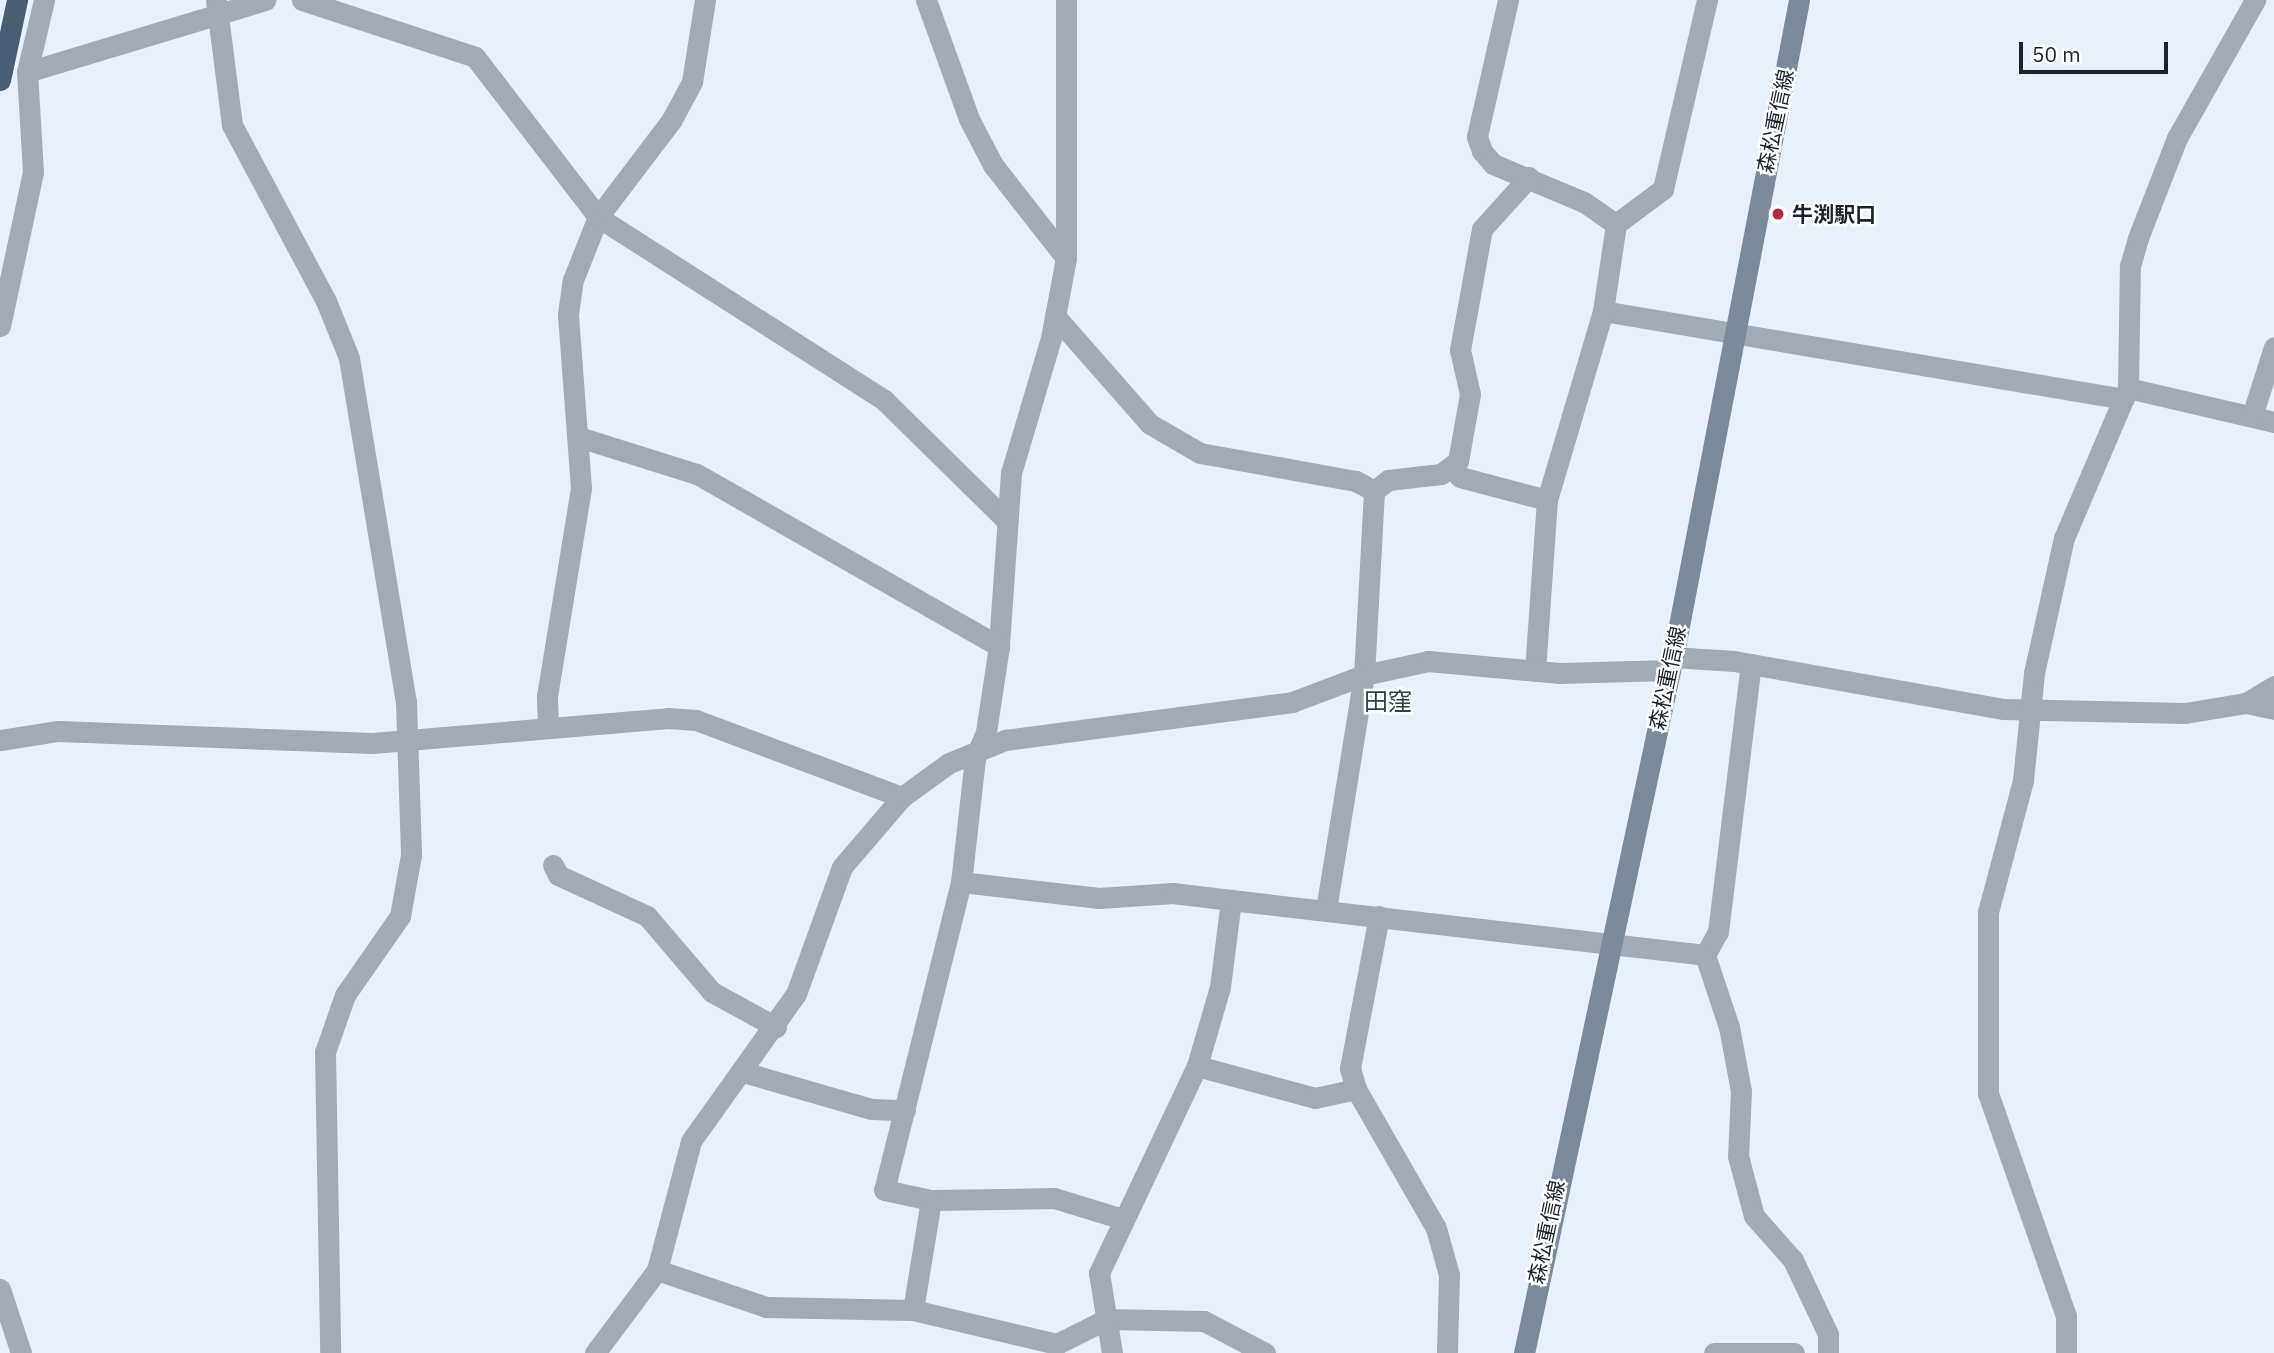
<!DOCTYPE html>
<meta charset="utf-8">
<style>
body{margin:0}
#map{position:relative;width:2274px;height:1353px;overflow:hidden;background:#e8f1fb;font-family:"IBM Plex Sans","Noto Sans JP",sans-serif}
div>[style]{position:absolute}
.minor>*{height:21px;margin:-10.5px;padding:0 10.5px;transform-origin:10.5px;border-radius:10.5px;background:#a2abb5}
.tertiary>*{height:21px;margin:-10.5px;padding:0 10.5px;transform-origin:10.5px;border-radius:10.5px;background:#a2abb5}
.secondary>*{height:21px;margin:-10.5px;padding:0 10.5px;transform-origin:10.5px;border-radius:10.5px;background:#7c8998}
.motorway>*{height:21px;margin:-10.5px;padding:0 10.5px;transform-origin:10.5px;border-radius:10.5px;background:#4b5d72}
.dots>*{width:19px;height:19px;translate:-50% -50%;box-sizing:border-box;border:4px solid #fff;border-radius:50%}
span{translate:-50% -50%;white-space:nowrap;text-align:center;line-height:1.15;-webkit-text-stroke:5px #fff;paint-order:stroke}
.street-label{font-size:21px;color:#1b232c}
.poi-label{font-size:21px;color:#1b232c;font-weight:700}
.left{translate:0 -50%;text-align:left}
.quarter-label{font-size:24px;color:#2d3e51}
.scale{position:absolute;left:2019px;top:42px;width:149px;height:32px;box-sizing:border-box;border:4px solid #1b232c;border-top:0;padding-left:9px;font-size:21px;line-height:24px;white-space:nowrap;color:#1b232c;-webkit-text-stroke:5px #fff;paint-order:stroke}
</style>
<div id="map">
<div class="minor">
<div style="left:216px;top:0;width:126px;rotate:82.7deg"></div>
<div style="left:232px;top:125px;width:200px;rotate:61.9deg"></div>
<div style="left:326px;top:301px;width:61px;rotate:68deg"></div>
<div style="left:349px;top:358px;width:349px;rotate:80.6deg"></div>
<div style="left:406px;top:702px;width:153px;rotate:88.1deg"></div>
<div style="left:411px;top:855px;width:62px;rotate:100.2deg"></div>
<div style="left:400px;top:916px;width:96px;rotate:124.8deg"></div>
<div style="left:345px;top:995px;width:60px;rotate:109.3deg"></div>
<div style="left:325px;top:1052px;width:301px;rotate:89deg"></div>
<div style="left:302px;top:0;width:182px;rotate:18.2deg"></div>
<div style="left:475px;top:57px;width:202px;rotate:52.4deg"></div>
<div style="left:598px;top:217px;width:340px;rotate:32.6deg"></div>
<div style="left:884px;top:400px;width:173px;rotate:44.5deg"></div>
<div style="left:926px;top:0;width:127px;rotate:70.1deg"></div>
<div style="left:969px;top:119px;width:52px;rotate:62.4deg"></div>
<div style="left:993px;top:165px;width:118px;rotate:51.9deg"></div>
<div style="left:1066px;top:0;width:258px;rotate:90deg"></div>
<div style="left:1066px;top:258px;width:81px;rotate:100.6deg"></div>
<div style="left:1051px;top:338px;width:141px;rotate:106.5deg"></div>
<div style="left:1011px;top:473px;width:173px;rotate:94deg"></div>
<div style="left:999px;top:646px;width:87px;rotate:98.6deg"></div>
<div style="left:986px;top:732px;width:28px;rotate:113deg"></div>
<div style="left:975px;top:758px;width:125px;rotate:96.4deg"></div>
<div style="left:961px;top:882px;width:317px;rotate:104deg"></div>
<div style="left:884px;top:1190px;width:48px;rotate:12deg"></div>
<div style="left:931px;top:1200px;width:123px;rotate:-0.9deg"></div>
<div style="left:1054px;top:1198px;width:72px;rotate:16.9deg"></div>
<div style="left:1508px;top:0;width:140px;rotate:102.8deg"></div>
<div style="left:1477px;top:137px;width:15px;rotate:70deg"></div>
<div style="left:1482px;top:151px;width:17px;rotate:50deg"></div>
<div style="left:1493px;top:164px;width:99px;rotate:22.7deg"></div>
<div style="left:1584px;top:202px;width:39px;rotate:35deg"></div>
<div style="left:27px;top:72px;width:249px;rotate:-16.8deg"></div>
<div style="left:1603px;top:311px;width:528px;rotate:9.59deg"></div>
<div style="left:1055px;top:316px;width:144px;rotate:48.7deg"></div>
<div style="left:1150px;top:424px;width:58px;rotate:30.1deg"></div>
<div style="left:1200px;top:453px;width:158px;rotate:10.2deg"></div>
<div style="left:1356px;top:481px;width:21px;rotate:29deg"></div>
<div style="left:1374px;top:491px;width:184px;rotate:93.1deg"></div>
<div style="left:1364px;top:675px;width:238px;rotate:99.2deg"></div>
<div style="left:0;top:326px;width:157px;rotate:-77.9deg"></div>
<div style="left:33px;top:172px;width:100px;rotate:-93.4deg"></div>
<div style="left:27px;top:72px;width:74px;rotate:-76.7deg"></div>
<div style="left:2128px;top:388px;width:150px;rotate:13.1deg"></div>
<div style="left:2252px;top:416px;width:72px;rotate:-72.3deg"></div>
<div style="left:582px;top:438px;width:121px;rotate:17.4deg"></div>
<div style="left:697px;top:474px;width:348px;rotate:29.7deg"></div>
<div style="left:1453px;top:468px;width:11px;rotate:52deg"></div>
<div style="left:1460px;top:477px;width:90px;rotate:14.8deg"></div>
<div style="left:1374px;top:491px;width:18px;rotate:-38deg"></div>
<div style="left:1388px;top:480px;width:53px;rotate:-6.5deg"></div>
<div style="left:1441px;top:474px;width:21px;rotate:-37deg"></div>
<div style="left:1458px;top:461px;width:68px;rotate:-79.8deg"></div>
<div style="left:1470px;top:394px;width:45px;rotate:-102.8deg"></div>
<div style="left:1460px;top:350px;width:123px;rotate:-79.7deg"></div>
<div style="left:1482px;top:229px;width:70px;rotate:-47.9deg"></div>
<div style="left:1673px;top:657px;width:61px;rotate:3.8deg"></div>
<div style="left:1734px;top:661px;width:274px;rotate:10.1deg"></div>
<div style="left:2004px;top:709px;width:181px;rotate:1.3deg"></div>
<div style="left:2185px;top:713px;width:62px;rotate:-9.3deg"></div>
<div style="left:2246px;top:703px;width:33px;rotate:-31deg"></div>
<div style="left:1535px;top:671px;width:171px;rotate:-86deg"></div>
<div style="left:1547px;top:500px;width:197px;rotate:-73.5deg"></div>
<div style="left:1603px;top:311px;width:88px;rotate:-81.5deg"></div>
<div style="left:1616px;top:224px;width:59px;rotate:-36.7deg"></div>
<div style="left:1663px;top:189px;width:194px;rotate:-76.9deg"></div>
<div style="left:2246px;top:703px;width:29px;rotate:12deg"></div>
<div style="left:548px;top:726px;width:30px;rotate:-92deg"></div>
<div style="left:547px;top:696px;width:211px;rotate:-80.7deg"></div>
<div style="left:581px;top:488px;width:174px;rotate:-94.3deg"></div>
<div style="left:568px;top:314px;width:34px;rotate:-82deg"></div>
<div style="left:573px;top:280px;width:68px;rotate:-68.4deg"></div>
<div style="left:598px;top:217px;width:121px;rotate:-52.8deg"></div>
<div style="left:671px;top:121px;width:44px;rotate:-61.7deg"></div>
<div style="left:692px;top:82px;width:83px;rotate:-81deg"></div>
<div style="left:0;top:740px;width:59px;rotate:-8.8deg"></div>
<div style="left:58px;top:731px;width:314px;rotate:2.2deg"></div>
<div style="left:372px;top:743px;width:297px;rotate:-4.8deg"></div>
<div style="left:668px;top:718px;width:28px;rotate:4deg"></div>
<div style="left:696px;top:720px;width:220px;rotate:20.5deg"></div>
<div style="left:553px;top:865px;width:11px;rotate:63deg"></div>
<div style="left:558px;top:875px;width:98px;rotate:24.7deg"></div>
<div style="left:647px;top:916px;width:100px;rotate:49.5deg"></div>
<div style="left:712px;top:992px;width:73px;rotate:28.7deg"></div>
<div style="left:961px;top:882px;width:139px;rotate:6.6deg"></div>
<div style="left:1099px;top:898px;width:74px;rotate:-3.9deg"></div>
<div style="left:1173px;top:893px;width:58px;rotate:6.9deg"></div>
<div style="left:1379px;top:916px;width:155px;rotate:100.8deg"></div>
<div style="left:1350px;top:1068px;width:22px;rotate:74deg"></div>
<div style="left:1356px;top:1089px;width:160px;rotate:60.1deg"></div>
<div style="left:1436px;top:1228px;width:49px;rotate:74.5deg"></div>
<div style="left:1449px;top:1275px;width:78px;rotate:91.5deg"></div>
<div style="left:1705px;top:955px;width:26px;rotate:-61deg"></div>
<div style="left:1718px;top:932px;width:270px;rotate:-83deg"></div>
<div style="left:1197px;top:1066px;width:122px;rotate:15.2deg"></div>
<div style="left:1315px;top:1098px;width:42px;rotate:-12.4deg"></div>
<div style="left:743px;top:1072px;width:133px;rotate:16.1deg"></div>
<div style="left:871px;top:1109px;width:34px;rotate:2deg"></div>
<div style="left:657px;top:1270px;width:115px;rotate:18.7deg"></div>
<div style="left:766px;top:1307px;width:147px;rotate:1.2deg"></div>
<div style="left:913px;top:1310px;width:148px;rotate:13.3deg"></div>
<div style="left:1057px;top:1344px;width:56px;rotate:-26.6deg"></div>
<div style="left:1107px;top:1319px;width:97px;rotate:1.2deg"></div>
<div style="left:1204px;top:1321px;width:69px;rotate:27.7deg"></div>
<div style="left:0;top:1289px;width:67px;rotate:71.8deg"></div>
<div style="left:913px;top:1310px;width:111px;rotate:-80.7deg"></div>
<div style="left:595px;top:1353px;width:104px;rotate:-53.2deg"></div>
<div style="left:657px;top:1270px;width:133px;rotate:-75.2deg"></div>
<div style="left:691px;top:1141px;width:181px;rotate:-54.5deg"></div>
<div style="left:796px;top:994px;width:135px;rotate:-70.1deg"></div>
<div style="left:842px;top:867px;width:92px;rotate:-49.4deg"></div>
<div style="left:902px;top:797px;width:58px;rotate:-35.9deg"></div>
<div style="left:949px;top:763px;width:61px;rotate:-22.3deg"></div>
<div style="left:1005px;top:740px;width:290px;rotate:-7.5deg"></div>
<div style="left:1292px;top:702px;width:77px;rotate:-20.6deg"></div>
<div style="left:1364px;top:675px;width:66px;rotate:-12.3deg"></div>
<div style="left:1428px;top:661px;width:132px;rotate:5.2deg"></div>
<div style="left:1559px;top:673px;width:110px;rotate:-1.6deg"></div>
<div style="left:1112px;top:1353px;width:81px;rotate:-99.2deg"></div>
<div style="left:1099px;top:1273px;width:229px;rotate:-64.7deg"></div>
<div style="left:1197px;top:1066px;width:82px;rotate:-73.8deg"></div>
<div style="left:1220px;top:987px;width:88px;rotate:-82.8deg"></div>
<div style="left:1231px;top:900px;width:477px;rotate:6.6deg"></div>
<div style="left:1705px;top:955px;width:76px;rotate:71.6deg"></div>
<div style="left:1729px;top:1027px;width:65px;rotate:79.4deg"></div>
<div style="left:1741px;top:1091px;width:65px;rotate:92.6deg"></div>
<div style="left:1738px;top:1156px;width:62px;rotate:75.1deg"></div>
<div style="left:1754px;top:1216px;width:59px;rotate:48.4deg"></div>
<div style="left:1793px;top:1260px;width:82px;rotate:64.7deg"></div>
<div style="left:1828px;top:1334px;width:19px;rotate:90deg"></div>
<div style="left:2066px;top:1353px;width:37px;rotate:-90deg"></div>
<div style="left:2066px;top:1316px;width:236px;rotate:-109.3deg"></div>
<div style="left:1988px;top:1093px;width:181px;rotate:-90deg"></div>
<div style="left:1988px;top:912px;width:137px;rotate:-75.1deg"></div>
<div style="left:2023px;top:780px;width:108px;rotate:-84.1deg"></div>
<div style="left:2034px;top:673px;width:138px;rotate:-77.5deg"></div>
<div style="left:2064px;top:538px;width:163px;rotate:-66.9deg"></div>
<div style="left:2128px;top:388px;width:122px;rotate:-89.1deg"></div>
<div style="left:2130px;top:266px;width:29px;rotate:-74deg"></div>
<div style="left:2138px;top:238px;width:107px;rotate:-68.7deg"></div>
<div style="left:2177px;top:138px;width:159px;rotate:-60.5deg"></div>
</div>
<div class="tertiary">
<div style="left:1714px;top:1353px;width:80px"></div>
</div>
<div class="secondary">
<div style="left:1524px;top:1353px;width:712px;rotate:-77.92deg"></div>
<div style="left:1673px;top:657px;width:669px;rotate:-79.14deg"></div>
</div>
<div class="motorway">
<div style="left:0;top:80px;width:82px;rotate:-78deg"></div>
</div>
<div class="dots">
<div style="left:1778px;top:214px;background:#b92743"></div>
</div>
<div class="street-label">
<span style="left:1775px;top:121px;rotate:-78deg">森松重信線</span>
<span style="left:1667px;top:678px;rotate:-78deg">森松重信線</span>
<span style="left:1546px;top:1232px;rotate:-78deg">森松重信線</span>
</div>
<div class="poi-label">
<span class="left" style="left:1792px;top:214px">牛渕駅口</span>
</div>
<div class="quarter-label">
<span style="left:1388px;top:702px">田窪</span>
</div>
<div class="scale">50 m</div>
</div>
